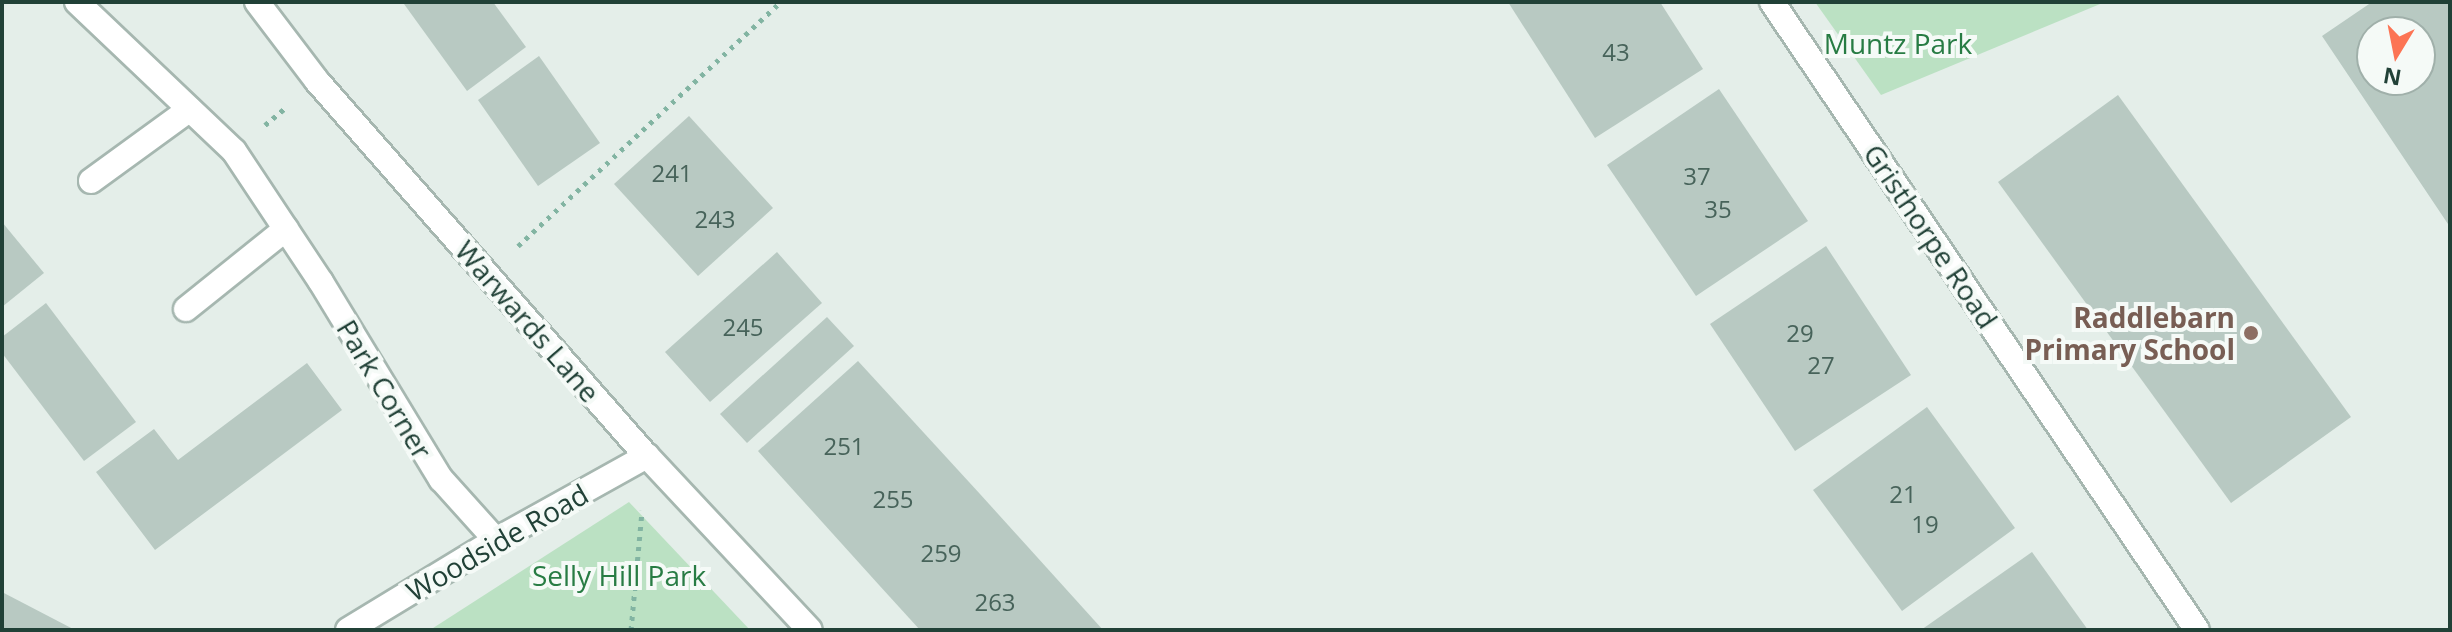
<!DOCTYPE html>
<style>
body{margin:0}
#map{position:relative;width:2452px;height:632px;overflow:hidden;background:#e4eee9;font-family:"Open Sans",sans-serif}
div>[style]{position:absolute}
.green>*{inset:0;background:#bbe1c3}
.building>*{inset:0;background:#b8c9c2}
.path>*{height:5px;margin-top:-2.5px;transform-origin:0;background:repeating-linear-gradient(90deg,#82b4a2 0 4px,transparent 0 10px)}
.roads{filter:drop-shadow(2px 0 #a6b7b0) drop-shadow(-2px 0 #a6b7b0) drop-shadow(0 2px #a6b7b0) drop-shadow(0 -2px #a6b7b0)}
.minor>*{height:24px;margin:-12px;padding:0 12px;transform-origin:12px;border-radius:12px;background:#fff}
.dots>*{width:22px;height:22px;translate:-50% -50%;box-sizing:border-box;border:4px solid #f5faf7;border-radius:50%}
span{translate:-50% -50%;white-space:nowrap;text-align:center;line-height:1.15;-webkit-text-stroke:8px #f5faf7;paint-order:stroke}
.number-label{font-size:24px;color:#47635a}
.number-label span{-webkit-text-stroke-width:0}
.park-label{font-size:28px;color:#287c44}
.street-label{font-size:28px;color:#214137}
.education-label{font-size:28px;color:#785e54;font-weight:700}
.right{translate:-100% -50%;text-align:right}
.frame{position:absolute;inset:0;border:4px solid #214137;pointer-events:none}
.north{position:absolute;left:2356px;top:16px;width:80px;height:80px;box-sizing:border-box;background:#f5faf7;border:2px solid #a0b0aa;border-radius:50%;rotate:190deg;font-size:22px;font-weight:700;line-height:32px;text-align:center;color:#214137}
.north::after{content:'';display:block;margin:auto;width:28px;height:36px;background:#fc7454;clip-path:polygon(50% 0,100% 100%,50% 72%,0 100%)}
</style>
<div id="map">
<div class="green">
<div style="clip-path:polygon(1815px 2px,2105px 2px,1881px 95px)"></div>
<div style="clip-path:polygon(629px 502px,750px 630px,430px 630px)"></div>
</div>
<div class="building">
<div style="clip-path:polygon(408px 2px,493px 2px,526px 47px,467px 91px,404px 4px)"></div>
<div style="clip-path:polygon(1508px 2px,1660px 2px,1703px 69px,1595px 138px)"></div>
<div style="clip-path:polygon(evenodd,2372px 2px,2450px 2px,2450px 227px,2322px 36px,2372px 2px,2372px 32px,2420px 32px,2420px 80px,2372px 80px,2372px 32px)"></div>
<div style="clip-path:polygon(539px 56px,600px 143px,538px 186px,478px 100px)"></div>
<div style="clip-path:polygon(1719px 89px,1808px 221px,1696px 296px,1607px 165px)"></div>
<div style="clip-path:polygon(2118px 95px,2351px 417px,2231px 503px,1998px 182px)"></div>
<div style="clip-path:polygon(689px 116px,773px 208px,698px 276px,614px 184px)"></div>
<div style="clip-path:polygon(2px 222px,44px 273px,2px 307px)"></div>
<div style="clip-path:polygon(1826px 246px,1911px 375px,1795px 451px,1710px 324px)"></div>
<div style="clip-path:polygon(777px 252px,822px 303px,710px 402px,665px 352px)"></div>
<div style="clip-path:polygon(46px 303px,136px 422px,84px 461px,2px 353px,2px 337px)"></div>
<div style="clip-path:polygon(827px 317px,854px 346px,747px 443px,720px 414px)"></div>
<div style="clip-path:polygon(858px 361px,980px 494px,1103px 630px,920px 630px,879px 585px,758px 451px)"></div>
<div style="clip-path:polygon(307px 363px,342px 410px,155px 550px,96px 472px,154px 429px,178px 460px)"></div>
<div style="clip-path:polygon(1927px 407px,2015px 528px,1902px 611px,1813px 490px)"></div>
<div style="clip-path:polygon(2032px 552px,2088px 630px,1921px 630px)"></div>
<div style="clip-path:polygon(2px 592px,75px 630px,2px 630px)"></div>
</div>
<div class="path">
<div style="left:265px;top:125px;width:26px;rotate:-40deg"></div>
<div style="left:518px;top:246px;width:359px;rotate:-42.9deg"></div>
<div style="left:631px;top:630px;width:120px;rotate:-84.7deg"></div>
</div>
<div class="roads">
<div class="minor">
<div style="left:77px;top:2px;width:216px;rotate:43.5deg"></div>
<div style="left:234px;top:151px;width:157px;rotate:56.4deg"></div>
<div style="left:321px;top:282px;width:231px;rotate:58.7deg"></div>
<div style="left:441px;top:479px;width:82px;rotate:48deg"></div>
<div style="left:257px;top:2px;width:99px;rotate:52.8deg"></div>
<div style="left:317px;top:81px;width:500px;rotate:48.7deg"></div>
<div style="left:647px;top:456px;width:238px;rotate:46.9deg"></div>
<div style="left:1772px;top:2px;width:758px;rotate:55.91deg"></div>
<div style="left:91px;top:181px;width:122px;rotate:-36deg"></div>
<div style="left:186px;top:309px;width:128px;rotate:-38.7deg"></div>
<div style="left:348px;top:630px;width:173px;rotate:-31.3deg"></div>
<div style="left:496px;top:540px;width:173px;rotate:-29.1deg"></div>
</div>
</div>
<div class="dots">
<div style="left:2251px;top:333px;background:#8d6e63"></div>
</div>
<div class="number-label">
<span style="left:1616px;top:52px">43</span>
<span style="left:672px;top:173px">241</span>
<span style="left:1697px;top:176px">37</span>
<span style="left:1718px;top:209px">35</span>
<span style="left:715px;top:219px">243</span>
<span style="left:743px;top:327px">245</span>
<span style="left:1800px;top:333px">29</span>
<span style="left:1821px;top:365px">27</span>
<span style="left:844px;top:446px">251</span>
<span style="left:1903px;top:494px">21</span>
<span style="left:893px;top:499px">255</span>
<span style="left:1925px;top:524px">19</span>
<span style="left:941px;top:553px">259</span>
<span style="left:995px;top:602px">263</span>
</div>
<div class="park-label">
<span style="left:1898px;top:43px">Muntz Park</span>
<span style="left:619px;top:575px">Selly Hill Park</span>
</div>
<div class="street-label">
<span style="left:1931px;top:236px;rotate:56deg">Gristhorpe Road</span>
<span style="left:528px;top:321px;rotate:49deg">Warwards Lane</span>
<span style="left:385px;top:389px;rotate:59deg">Park Corner</span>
<span style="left:497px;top:542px;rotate:-30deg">Woodside Road</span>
</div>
<div class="education-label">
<span class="right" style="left:2235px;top:333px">Raddlebarn<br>Primary School</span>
</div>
<div class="frame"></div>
<div class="north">N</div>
</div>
